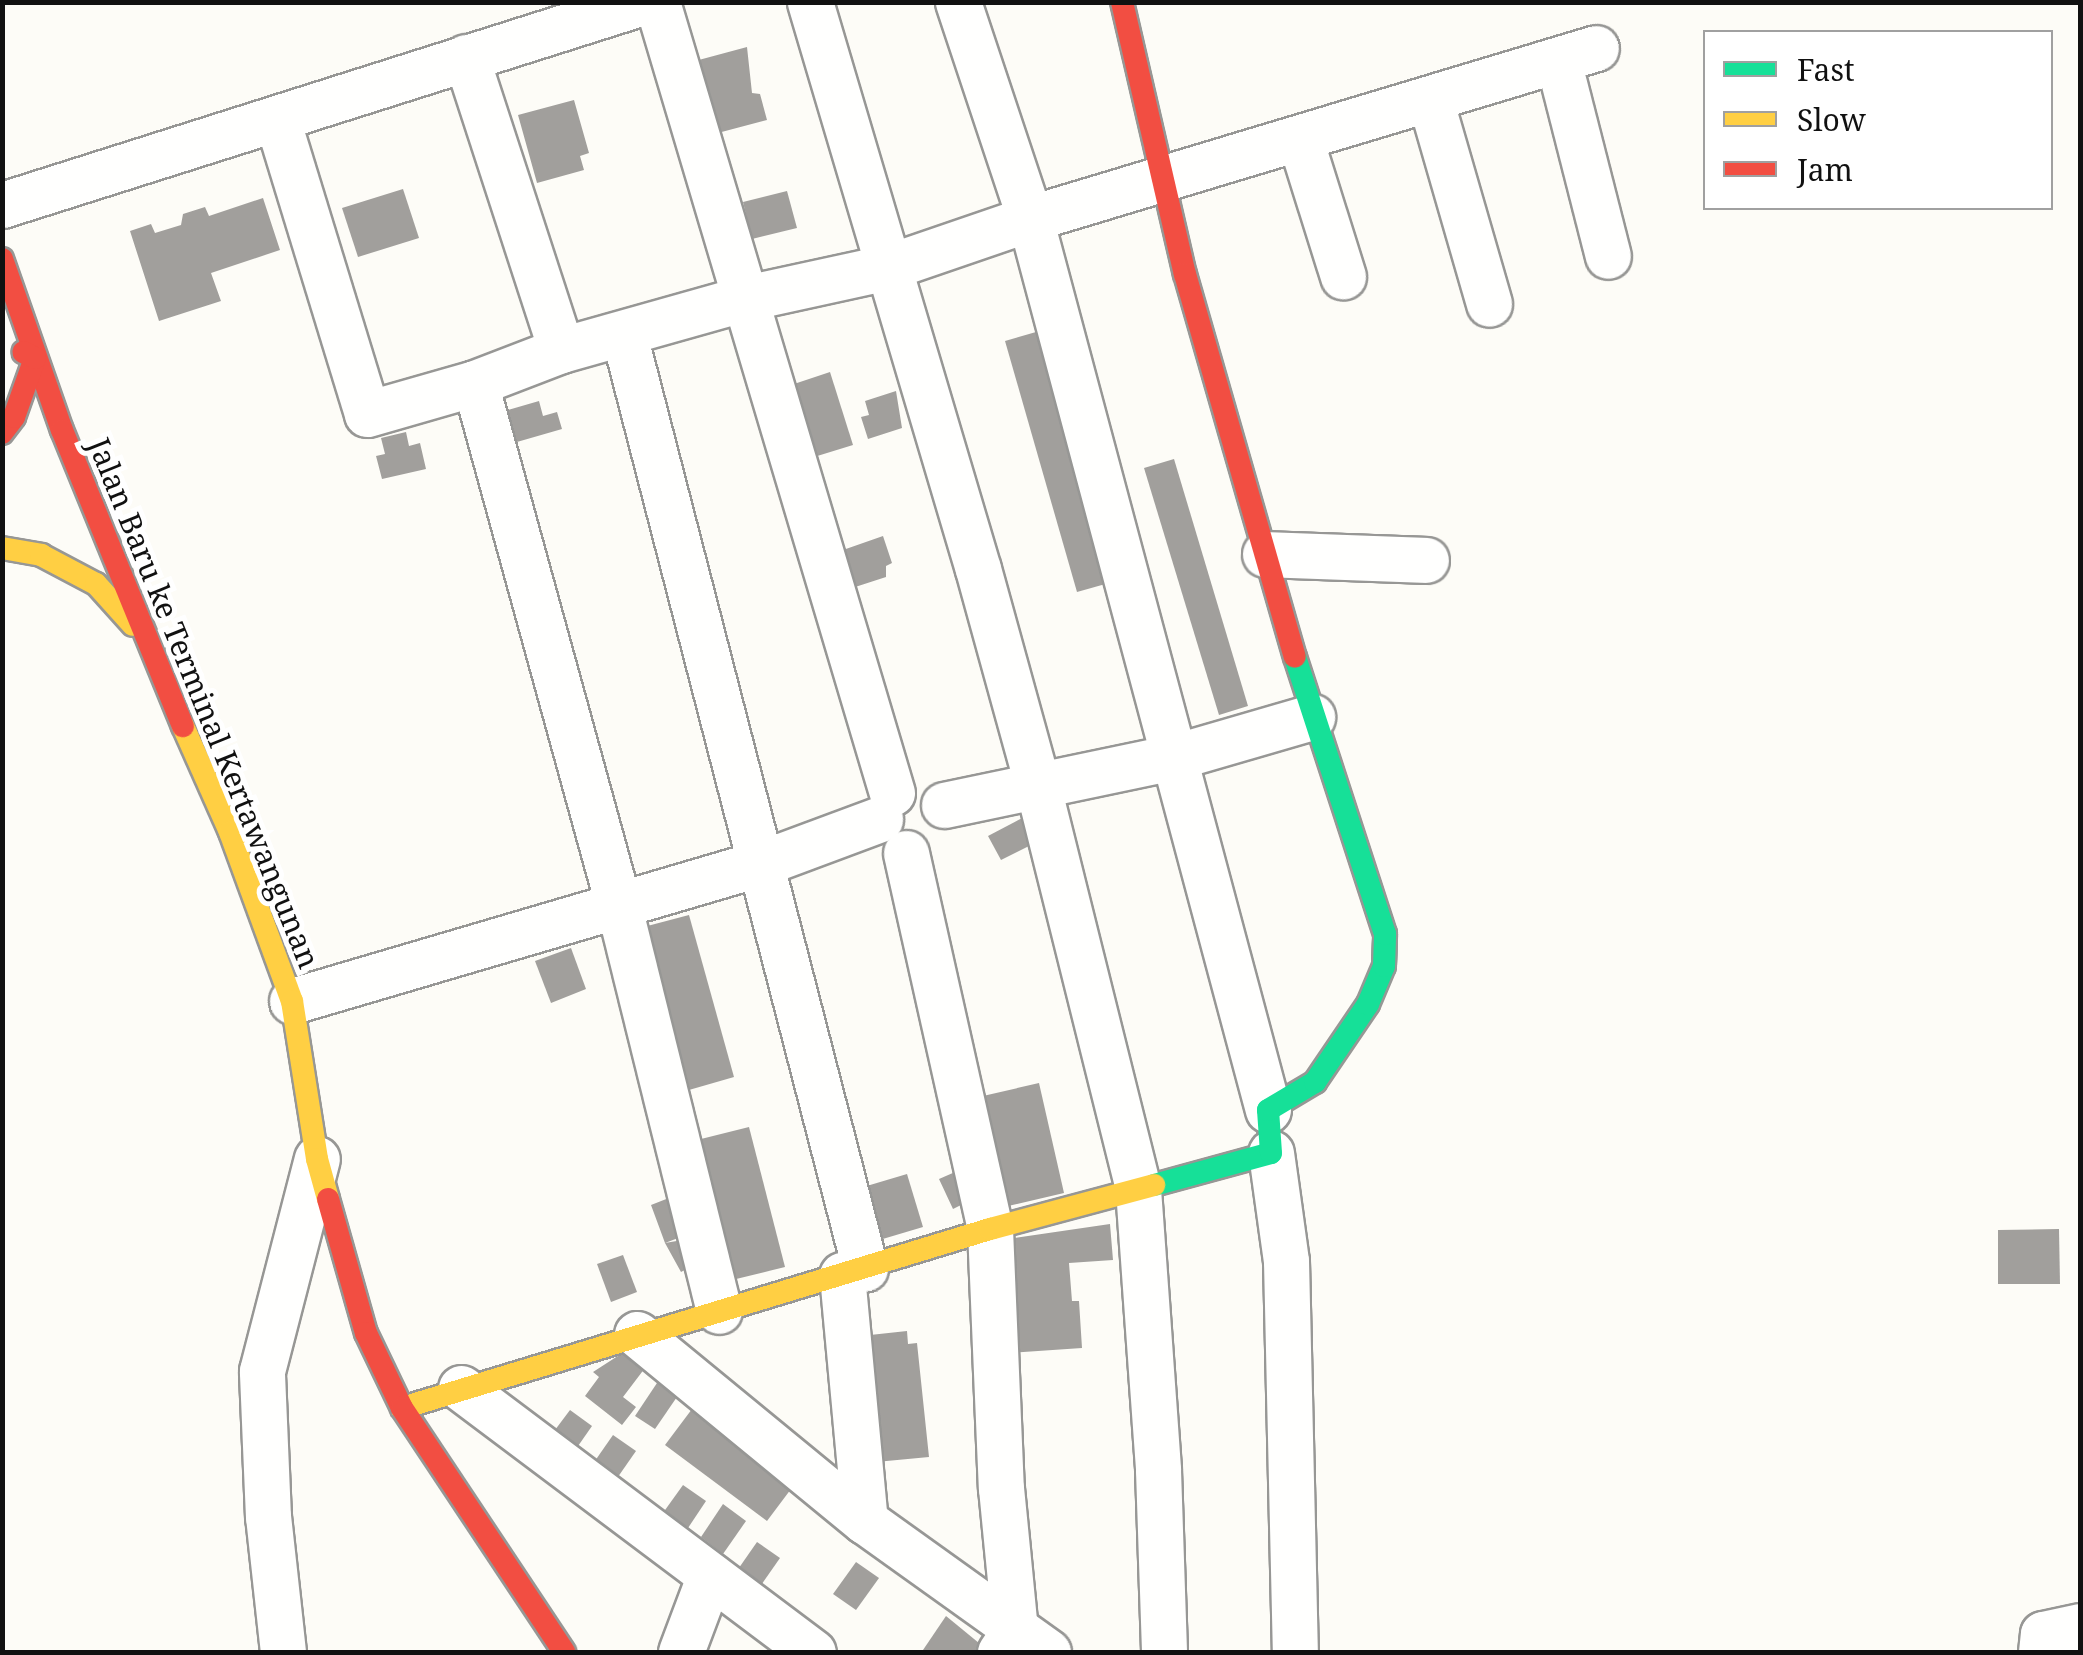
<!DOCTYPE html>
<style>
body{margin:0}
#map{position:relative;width:2083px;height:1655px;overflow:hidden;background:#fdfcf7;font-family:"Noto Serif",serif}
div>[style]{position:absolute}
.building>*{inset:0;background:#a19f9c}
.roads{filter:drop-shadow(2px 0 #979795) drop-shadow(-2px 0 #979795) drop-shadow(0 2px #979795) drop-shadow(0 -2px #979795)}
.street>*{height:45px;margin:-22.5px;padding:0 22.5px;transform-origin:22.5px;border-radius:22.5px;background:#fffffe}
.fast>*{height:22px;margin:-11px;padding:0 11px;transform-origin:11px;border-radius:11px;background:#16e098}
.slow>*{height:22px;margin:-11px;padding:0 11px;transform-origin:11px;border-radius:11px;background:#ffcf43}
.jam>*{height:22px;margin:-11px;padding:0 11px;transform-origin:11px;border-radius:11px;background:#f24e42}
span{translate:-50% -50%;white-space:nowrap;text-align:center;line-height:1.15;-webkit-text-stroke:10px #fff;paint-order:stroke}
.street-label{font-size:30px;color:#111}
.frame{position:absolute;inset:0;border:5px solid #111;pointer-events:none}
.legend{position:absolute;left:1703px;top:30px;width:350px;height:180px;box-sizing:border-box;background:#fff;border:2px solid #a0a0a0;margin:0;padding:12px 18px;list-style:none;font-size:30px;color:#111}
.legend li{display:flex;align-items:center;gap:20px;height:50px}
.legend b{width:50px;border:2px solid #a0a0a0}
</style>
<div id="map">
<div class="building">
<div style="clip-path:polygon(747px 47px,752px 93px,760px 94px,767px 120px,714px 134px,695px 61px)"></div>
<div style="clip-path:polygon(574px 100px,589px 153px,580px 156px,584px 170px,537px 183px,518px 115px)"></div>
<div style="clip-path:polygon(403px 189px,419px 238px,358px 257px,342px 208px)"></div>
<div style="clip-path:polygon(787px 191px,797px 228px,752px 239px,743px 202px)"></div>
<div style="clip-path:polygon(263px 198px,280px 250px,211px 273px,221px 301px,159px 321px,130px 231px,151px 224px,155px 233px,181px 225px,183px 214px,205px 207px,209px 216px)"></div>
<div style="clip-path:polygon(1036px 332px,1109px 583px,1077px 592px,1005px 341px)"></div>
<div style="clip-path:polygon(830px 372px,853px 445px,814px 457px,791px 385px)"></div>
<div style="clip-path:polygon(896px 391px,902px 428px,868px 439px,861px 417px,869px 415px,865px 401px)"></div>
<div style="clip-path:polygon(539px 401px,543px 416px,557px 412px,562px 429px,510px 444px,508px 410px)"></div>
<div style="clip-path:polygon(406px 432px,409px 446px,420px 443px,426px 469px,382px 479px,376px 456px,385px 454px,381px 438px)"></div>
<div style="clip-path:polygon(1174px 459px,1248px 706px,1219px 715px,1144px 468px)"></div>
<div style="clip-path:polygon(883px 536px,892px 563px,886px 566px,886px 577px,849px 589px,842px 569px,850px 567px,843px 550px)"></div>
<div style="clip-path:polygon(1028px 815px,1041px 840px,1001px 860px,988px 836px)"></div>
<div style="clip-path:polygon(689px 915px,734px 1077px,682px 1092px,636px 929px)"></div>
<div style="clip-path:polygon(571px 948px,586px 989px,551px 1003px,535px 961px)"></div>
<div style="clip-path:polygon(1039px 1083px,1064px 1193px,1008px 1206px,983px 1096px)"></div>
<div style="clip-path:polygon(749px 1127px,785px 1267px,732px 1280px,697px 1140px)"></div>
<div style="clip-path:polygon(962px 1169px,975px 1198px,953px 1209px,939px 1179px)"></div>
<div style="clip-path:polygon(907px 1174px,923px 1227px,876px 1241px,860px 1188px)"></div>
<div style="clip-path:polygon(679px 1194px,694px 1232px,665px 1243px,694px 1238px,698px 1263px,681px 1272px,665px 1243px,651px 1205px)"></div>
<div style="clip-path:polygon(1110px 1224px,1113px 1260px,1069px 1263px,1072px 1301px,1079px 1301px,1082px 1348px,1009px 1353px,1001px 1240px)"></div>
<div style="clip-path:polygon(2059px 1229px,2060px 1284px,1998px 1284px,1998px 1230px)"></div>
<div style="clip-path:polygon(623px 1255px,637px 1292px,611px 1302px,597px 1264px)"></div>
<div style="clip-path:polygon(907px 1331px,908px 1344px,917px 1343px,929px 1457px,876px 1462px,870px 1335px)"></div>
<div style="clip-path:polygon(624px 1352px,645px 1368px,623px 1397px,636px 1407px,622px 1425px,585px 1396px,599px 1377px,593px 1372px)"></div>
<div style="clip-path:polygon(659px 1380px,679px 1394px,655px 1429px,635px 1416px)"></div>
<div style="clip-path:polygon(695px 1405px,797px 1481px,767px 1521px,665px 1445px)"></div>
<div style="clip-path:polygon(570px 1410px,592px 1426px,569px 1459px,546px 1442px)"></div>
<div style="clip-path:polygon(613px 1435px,636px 1451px,613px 1484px,590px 1468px)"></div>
<div style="clip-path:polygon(683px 1485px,706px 1501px,684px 1534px,660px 1517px)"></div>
<div style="clip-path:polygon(723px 1504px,746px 1521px,723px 1554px,701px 1537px)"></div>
<div style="clip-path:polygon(757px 1542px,780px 1558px,757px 1591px,734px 1575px)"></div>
<div style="clip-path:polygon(856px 1562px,879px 1578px,856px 1610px,833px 1594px)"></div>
<div style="clip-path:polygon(946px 1616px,985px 1648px,981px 1652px,923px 1650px)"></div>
</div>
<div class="roads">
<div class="street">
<div style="left:657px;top:2px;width:825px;rotate:73.45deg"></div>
<div style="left:810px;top:2px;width:591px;rotate:73.5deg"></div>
<div style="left:978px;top:569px;width:226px;rotate:74.6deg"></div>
<div style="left:1038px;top:787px;width:414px;rotate:76deg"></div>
<div style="left:1138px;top:1189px;width:282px;rotate:85.9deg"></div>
<div style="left:1158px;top:1470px;width:182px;rotate:88.1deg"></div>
<div style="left:958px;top:2px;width:228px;rotate:71.6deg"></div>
<div style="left:1030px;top:218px;width:923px;rotate:75.06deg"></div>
<div style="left:466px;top:57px;width:308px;rotate:72deg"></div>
<div style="left:1558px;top:60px;width:202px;rotate:75.7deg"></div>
<div style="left:1430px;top:99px;width:213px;rotate:73.9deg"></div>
<div style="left:277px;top:119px;width:308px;rotate:73deg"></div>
<div style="left:367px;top:414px;width:112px;rotate:-16deg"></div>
<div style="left:475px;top:383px;width:92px;rotate:-21deg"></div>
<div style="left:561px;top:350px;width:192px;rotate:-15.7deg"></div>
<div style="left:746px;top:298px;width:145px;rotate:-12.3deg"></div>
<div style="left:888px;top:267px;width:148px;rotate:-18.9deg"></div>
<div style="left:1028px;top:219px;width:593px;rotate:-16.75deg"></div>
<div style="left:1300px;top:139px;width:144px;rotate:72.6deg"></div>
<div style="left:2px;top:205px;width:672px;rotate:-17.57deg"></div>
<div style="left:624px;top:335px;width:964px;rotate:75.52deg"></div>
<div style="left:475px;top:383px;width:543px;rotate:74.63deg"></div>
<div style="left:619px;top:907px;width:416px;rotate:76.1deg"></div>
<div style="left:1265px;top:554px;width:161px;rotate:2.1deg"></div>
<div style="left:944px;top:805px;width:235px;rotate:-11.8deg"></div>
<div style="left:1174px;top:757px;width:144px;rotate:-16.2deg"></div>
<div style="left:906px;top:853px;width:385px;rotate:77.4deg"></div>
<div style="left:990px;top:1229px;width:259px;rotate:87.6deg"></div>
<div style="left:1001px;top:1488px;width:143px;rotate:84.4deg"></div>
<div style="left:1015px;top:1630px;width:27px;rotate:124deg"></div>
<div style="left:292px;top:1001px;width:490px;rotate:-16.4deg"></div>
<div style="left:762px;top:863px;width:126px;rotate:-20.4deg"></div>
<div style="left:1271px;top:1153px;width:109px;rotate:82.1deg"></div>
<div style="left:1286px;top:1261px;width:391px;rotate:88.7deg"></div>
<div style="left:842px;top:1275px;width:247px;rotate:84.7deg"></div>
<div style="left:637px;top:1334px;width:295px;rotate:39.4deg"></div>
<div style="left:865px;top:1521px;width:225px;rotate:35.6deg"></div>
<div style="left:461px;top:1388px;width:440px;rotate:36.9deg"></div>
<div style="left:283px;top:1652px;width:136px;rotate:-96.3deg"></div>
<div style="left:268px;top:1517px;width:146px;rotate:-92.4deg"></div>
<div style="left:262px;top:1371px;width:219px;rotate:-75.5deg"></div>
<div style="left:681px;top:1652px;width:82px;rotate:-69.4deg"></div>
<div style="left:2041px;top:1652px;width:18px;rotate:-84deg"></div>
<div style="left:2043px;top:1634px;width:38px;rotate:-12deg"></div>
</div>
<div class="fast">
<div style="left:1154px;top:1185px;width:121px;rotate:-15.3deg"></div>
<div style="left:1271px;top:1153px;width:43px;rotate:-94deg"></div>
<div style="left:1268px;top:1110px;width:55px;rotate:-30.8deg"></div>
<div style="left:1315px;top:1082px;width:94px;rotate:-55.8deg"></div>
<div style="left:1368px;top:1004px;width:41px;rotate:-67.2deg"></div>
<div style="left:1384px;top:966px;width:32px;rotate:-88deg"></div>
<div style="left:1385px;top:934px;width:291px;rotate:-108deg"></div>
</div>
<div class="slow">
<div style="left:2px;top:548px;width:40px;rotate:10deg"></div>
<div style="left:41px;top:555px;width:62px;rotate:27.8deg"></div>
<div style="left:96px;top:584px;width:55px;rotate:47.9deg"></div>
<div style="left:183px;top:726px;width:116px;rotate:66.1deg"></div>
<div style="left:230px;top:832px;width:180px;rotate:69.9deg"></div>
<div style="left:292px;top:1001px;width:160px;rotate:81deg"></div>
<div style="left:317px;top:1159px;width:41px;rotate:74.6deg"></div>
<div style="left:402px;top:1408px;width:615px;rotate:-16.93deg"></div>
<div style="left:990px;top:1229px;width:170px;rotate:-15deg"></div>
</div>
<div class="jam">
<div style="left:1122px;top:2px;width:279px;rotate:77deg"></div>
<div style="left:1185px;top:274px;width:398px;rotate:74deg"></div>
<div style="left:2px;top:259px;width:181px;rotate:70.7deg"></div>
<div style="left:62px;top:430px;width:320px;rotate:67.8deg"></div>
<div style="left:2px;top:433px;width:20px;rotate:-53deg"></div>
<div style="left:14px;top:417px;width:63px;rotate:-70.4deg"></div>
<div style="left:35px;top:358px;width:13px;rotate:-153deg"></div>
<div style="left:328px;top:1199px;width:139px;rotate:74.2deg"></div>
<div style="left:366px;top:1333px;width:83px;rotate:64.4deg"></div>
<div style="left:402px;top:1408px;width:293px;rotate:56.4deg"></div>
</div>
</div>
<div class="street-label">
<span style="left:204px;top:703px;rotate:68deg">Jalan Baru ke Terminal Kertawangunan</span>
</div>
<div class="frame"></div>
<ul class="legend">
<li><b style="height:12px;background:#16e098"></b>Fast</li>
<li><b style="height:12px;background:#ffcf43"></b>Slow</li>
<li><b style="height:12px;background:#f24e42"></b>Jam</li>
</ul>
</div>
